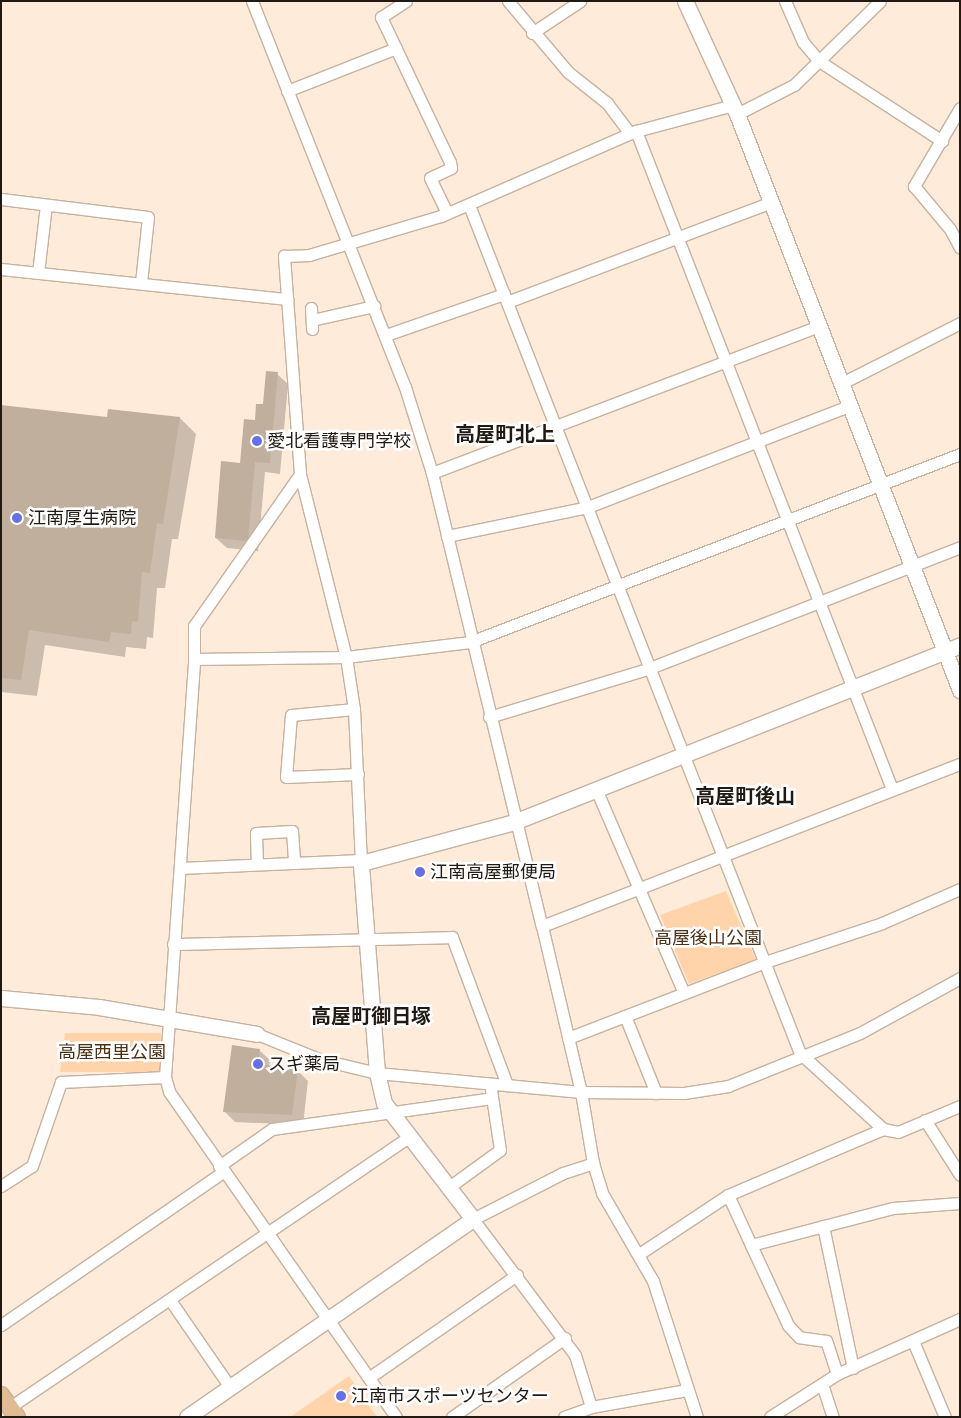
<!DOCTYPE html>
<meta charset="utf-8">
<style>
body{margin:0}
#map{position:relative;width:961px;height:1418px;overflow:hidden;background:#ffebd9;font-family:Rubik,"Noto Sans JP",sans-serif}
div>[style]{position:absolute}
.green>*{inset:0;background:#ffd4ab}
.shadow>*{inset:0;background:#0003}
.building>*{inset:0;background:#c1af9d}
.roads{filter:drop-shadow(1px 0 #c5b2a1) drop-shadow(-1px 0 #c5b2a1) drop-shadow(0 1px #c5b2a1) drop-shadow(0 -1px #c5b2a1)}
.street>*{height:11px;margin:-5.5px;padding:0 5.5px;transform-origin:5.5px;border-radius:5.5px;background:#fff}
.secondary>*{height:15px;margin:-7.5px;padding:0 7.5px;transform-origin:7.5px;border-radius:7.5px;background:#fff}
.primary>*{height:16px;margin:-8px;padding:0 8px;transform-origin:8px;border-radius:8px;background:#e1bb92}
.dots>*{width:14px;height:14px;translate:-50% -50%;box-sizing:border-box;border:2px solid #fff;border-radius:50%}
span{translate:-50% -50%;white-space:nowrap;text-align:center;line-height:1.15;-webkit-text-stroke:5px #fff;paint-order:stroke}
.poi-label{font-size:18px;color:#211a14}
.left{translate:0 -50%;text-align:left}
.park-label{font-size:18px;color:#4a3014}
.quarter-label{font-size:20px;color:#211a14;font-weight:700}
.frame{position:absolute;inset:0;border:2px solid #211a14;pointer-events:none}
</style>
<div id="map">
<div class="green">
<div style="clip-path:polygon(726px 891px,756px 960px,689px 984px,660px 915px)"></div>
<div style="clip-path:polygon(65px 1033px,161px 1033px,160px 1072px,60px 1072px)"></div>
<div style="clip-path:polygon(349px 1376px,377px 1417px,290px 1417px)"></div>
</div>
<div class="shadow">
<div style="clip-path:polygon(277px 374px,288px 384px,280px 474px,265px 472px,258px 551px,227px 548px,216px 538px)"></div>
<div style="clip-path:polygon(1px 407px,108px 419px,180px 418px,196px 434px,178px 539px,172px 539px,165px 588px,157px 588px,153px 638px,147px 637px,146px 649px,126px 647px,125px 657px,45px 645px,37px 696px,1px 692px)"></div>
<div style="clip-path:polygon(259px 1050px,270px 1060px,269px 1066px,297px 1070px,308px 1081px,303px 1125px,235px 1122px,224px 1111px)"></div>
</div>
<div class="building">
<div style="clip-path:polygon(266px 371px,278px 372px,270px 463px,255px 462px,248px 541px,215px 538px,221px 461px,240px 463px,244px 419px,255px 420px,256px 404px,263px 404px)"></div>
<div style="clip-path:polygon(1px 405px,107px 417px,108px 409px,180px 417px,163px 524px,157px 523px,150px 573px,142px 572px,138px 622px,132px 621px,131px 634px,111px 632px,109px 642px,29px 630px,21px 680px,1px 678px)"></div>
<div style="clip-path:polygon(232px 1045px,260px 1049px,258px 1064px,298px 1069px,292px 1115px,223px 1112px)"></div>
</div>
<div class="roads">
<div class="street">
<div style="left:252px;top:1px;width:415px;rotate:68.4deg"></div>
<div style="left:405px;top:387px;width:90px;rotate:72.6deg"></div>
<div style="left:432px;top:473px;width:466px;rotate:76.4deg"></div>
<div style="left:542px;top:926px;width:171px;rotate:76.8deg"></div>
<div style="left:581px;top:1092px;width:72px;rotate:80.4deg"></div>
<div style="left:593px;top:1163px;width:31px;rotate:73deg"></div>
<div style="left:602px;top:1193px;width:102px;rotate:59.9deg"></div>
<div style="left:653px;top:1281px;width:143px;rotate:72.1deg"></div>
<div style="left:406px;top:1px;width:30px;rotate:147deg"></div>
<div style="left:381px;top:17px;width:161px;rotate:64.6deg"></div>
<div style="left:450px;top:162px;width:6px;rotate:81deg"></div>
<div style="left:451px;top:168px;width:23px;rotate:155deg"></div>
<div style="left:430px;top:178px;width:39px;rotate:64deg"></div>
<div style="left:508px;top:1px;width:93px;rotate:49.8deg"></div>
<div style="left:568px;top:72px;width:50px;rotate:38.5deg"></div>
<div style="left:607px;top:103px;width:38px;rotate:53deg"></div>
<div style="left:785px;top:1px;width:45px;rotate:66.3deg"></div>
<div style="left:803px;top:42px;width:25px;rotate:50deg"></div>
<div style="left:819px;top:61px;width:147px;rotate:33deg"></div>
<div style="left:532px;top:33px;width:58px;rotate:-33.7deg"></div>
<div style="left:287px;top:91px;width:117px;rotate:-21.5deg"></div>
<div style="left:960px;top:108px;width:91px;rotate:120.5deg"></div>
<div style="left:914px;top:186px;width:56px;rotate:50.1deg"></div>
<div style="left:950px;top:229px;width:21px;rotate:62deg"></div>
<div style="left:737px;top:114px;width:64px;rotate:-27deg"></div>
<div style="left:794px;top:85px;width:120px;rotate:-44.3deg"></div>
<div style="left:636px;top:131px;width:706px;rotate:68.74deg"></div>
<div style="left:1px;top:199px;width:148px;rotate:7deg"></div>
<div style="left:148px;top:217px;width:66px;rotate:96.1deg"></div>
<div style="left:469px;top:205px;width:913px;rotate:68.69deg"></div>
<div style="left:1px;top:269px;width:288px;rotate:6deg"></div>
<div style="left:38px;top:273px;width:68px;rotate:-83.3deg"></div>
<div style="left:507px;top:302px;width:282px;rotate:-20.7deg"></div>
<div style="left:311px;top:308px;width:21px;rotate:87deg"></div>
<div style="left:312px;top:320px;width:64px;rotate:-12.7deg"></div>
<div style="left:386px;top:335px;width:125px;rotate:-19.2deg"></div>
<div style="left:840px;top:384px;width:135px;rotate:-26.9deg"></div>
<div style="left:432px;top:473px;width:413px;rotate:-20.8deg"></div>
<div style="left:300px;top:474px;width:189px;rotate:75.9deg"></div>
<div style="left:346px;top:657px;width:53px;rotate:81.3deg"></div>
<div style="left:354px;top:709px;width:154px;rotate:87.4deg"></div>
<div style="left:447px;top:536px;width:144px;rotate:-11.6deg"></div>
<div style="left:588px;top:507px;width:280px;rotate:-21.2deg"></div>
<div style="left:194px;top:659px;width:33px;rotate:-90deg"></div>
<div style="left:194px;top:626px;width:185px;rotate:-55.1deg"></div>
<div style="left:300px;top:474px;width:219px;rotate:-94.2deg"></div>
<div style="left:284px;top:256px;width:25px;rotate:-2deg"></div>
<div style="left:309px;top:255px;width:138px;rotate:-16.5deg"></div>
<div style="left:441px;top:216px;width:213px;rotate:-23.6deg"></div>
<div style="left:636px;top:131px;width:100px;rotate:-15deg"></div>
<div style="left:354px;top:709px;width:63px;rotate:174.6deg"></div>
<div style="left:291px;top:715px;width:62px;rotate:94.6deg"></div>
<div style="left:286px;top:777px;width:72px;rotate:-2.4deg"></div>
<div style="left:489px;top:717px;width:168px;rotate:-16.9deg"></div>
<div style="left:650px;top:668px;width:333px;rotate:-21.3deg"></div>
<div style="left:596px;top:789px;width:222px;rotate:66.7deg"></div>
<div style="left:257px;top:864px;width:31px;rotate:-92deg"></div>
<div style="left:256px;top:833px;width:36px;rotate:-3deg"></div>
<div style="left:292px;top:831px;width:32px;rotate:86deg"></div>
<div style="left:180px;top:868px;width:181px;rotate:-2.5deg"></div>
<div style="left:542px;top:926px;width:448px;rotate:-21.2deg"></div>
<div style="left:173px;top:944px;width:279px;rotate:-1.4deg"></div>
<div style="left:452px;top:937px;width:158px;rotate:69.6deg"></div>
<div style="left:625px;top:1016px;width:83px;rotate:68.1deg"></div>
<div style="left:257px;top:1034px;width:67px;rotate:22deg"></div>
<div style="left:319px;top:1059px;width:60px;rotate:13.6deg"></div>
<div style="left:377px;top:1073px;width:205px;rotate:5.3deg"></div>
<div style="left:581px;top:1092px;width:103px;rotate:0.6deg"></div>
<div style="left:684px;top:1093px;width:45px;rotate:-9deg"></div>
<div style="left:728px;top:1086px;width:142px;rotate:-21.9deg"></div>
<div style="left:860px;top:1033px;width:114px;rotate:-28.8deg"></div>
<div style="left:568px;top:1038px;width:211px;rotate:-21.1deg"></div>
<div style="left:765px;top:962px;width:123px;rotate:-18.4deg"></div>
<div style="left:882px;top:923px;width:85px;rotate:-23.6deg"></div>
<div style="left:802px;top:1055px;width:110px;rotate:42.4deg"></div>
<div style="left:925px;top:1120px;width:65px;rotate:57.5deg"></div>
<div style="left:219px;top:1166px;width:65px;rotate:-34.9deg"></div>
<div style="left:272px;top:1129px;width:222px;rotate:-8deg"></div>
<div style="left:1px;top:1186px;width:37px;rotate:-33deg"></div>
<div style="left:32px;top:1166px;width:89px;rotate:-71deg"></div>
<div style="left:61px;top:1082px;width:104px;rotate:-2.8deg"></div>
<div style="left:449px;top:1187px;width:63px;rotate:-36deg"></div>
<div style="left:500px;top:1150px;width:61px;rotate:-98.5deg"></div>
<div style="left:728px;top:1195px;width:55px;rotate:65.3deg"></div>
<div style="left:823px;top:1226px;width:145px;rotate:78.1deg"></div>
<div style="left:639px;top:1254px;width:107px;rotate:-33.5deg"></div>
<div style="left:728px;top:1195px;width:168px;rotate:-23.1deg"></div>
<div style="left:883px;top:1129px;width:15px;rotate:11deg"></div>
<div style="left:898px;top:1132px;width:67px;rotate:-22.8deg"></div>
<div style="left:170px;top:1300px;width:106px;rotate:55.4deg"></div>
<div style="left:1px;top:1325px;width:270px;rotate:-34.6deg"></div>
<div style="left:913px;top:1341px;width:82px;rotate:67.2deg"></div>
<div style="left:837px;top:1374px;width:35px;rotate:-108deg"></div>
<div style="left:826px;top:1341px;width:27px;rotate:-172deg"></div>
<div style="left:799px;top:1337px;width:16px;rotate:-133deg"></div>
<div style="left:788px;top:1325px;width:88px;rotate:-114.8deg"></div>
<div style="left:751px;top:1245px;width:147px;rotate:-14.6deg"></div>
<div style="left:893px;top:1208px;width:67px;rotate:-4.3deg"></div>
<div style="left:370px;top:1377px;width:179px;rotate:-34.8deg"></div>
<div style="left:822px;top:1384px;width:35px;rotate:72deg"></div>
<div style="left:10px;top:1407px;width:482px;rotate:-34.1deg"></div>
<div style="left:591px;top:1407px;width:97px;rotate:-10.1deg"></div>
<div style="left:396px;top:1417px;width:397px;rotate:-124.9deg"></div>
<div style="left:169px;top:1091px;width:15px;rotate:-106deg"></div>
<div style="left:165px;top:1077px;width:419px;rotate:-86deg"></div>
<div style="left:194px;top:659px;width:152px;rotate:-0.8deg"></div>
<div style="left:346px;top:657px;width:125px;rotate:-6.9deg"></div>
<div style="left:470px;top:642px;width:525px;rotate:-20.99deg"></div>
<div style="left:452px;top:1417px;width:138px;rotate:-35deg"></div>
<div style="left:564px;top:1417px;width:29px;rotate:-20deg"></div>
<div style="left:591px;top:1407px;width:54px;rotate:-107.1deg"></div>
<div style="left:575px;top:1355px;width:170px;rotate:-126.9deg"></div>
<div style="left:473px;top:1219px;width:101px;rotate:-27.1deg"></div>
<div style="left:563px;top:1173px;width:32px;rotate:-18deg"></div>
<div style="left:770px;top:1417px;width:80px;rotate:-32.7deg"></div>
<div style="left:837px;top:1374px;width:135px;rotate:-24.1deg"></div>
</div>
<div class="secondary">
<div style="left:685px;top:1px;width:124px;rotate:65.3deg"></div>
<div style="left:737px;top:114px;width:618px;rotate:68.84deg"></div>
<div style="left:1px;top:998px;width:98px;rotate:5.2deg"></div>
<div style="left:99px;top:1007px;width:160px;rotate:9.7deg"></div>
<div style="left:187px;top:1417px;width:348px;rotate:-34.7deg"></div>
<div style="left:473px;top:1219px;width:146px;rotate:-127.5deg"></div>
<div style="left:384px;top:1103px;width:31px;rotate:-103deg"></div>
<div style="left:377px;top:1073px;width:211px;rotate:-94.4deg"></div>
<div style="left:361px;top:863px;width:158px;rotate:-15deg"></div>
<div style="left:514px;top:822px;width:480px;rotate:-21.6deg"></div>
</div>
<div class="primary">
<div style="left:1px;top:1395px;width:27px;rotate:54deg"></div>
</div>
</div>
<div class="dots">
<div style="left:257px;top:441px;background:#646fe8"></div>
<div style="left:17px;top:518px;background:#646fe8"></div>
<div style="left:420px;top:872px;background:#646fe8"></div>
<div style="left:258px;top:1064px;background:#646fe8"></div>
<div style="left:341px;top:1396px;background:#646fe8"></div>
</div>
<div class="poi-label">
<span class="left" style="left:267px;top:441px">愛北看護専門学校</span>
<span class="left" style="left:28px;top:518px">江南厚生病院</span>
<span class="left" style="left:430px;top:872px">江南高屋郵便局</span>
<span class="left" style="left:268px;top:1064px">スギ薬局</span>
<span class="left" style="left:351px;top:1396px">江南市スポーツセンター</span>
</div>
<div class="park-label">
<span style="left:708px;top:938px">高屋後山公園</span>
<span style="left:112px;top:1052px">高屋西里公園</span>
</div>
<div class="quarter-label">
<span style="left:505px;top:434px">高屋町北上</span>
<span style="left:745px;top:796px">高屋町後山</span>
<span style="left:371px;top:1016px">高屋町御日塚</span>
</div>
<div class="frame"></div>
</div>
